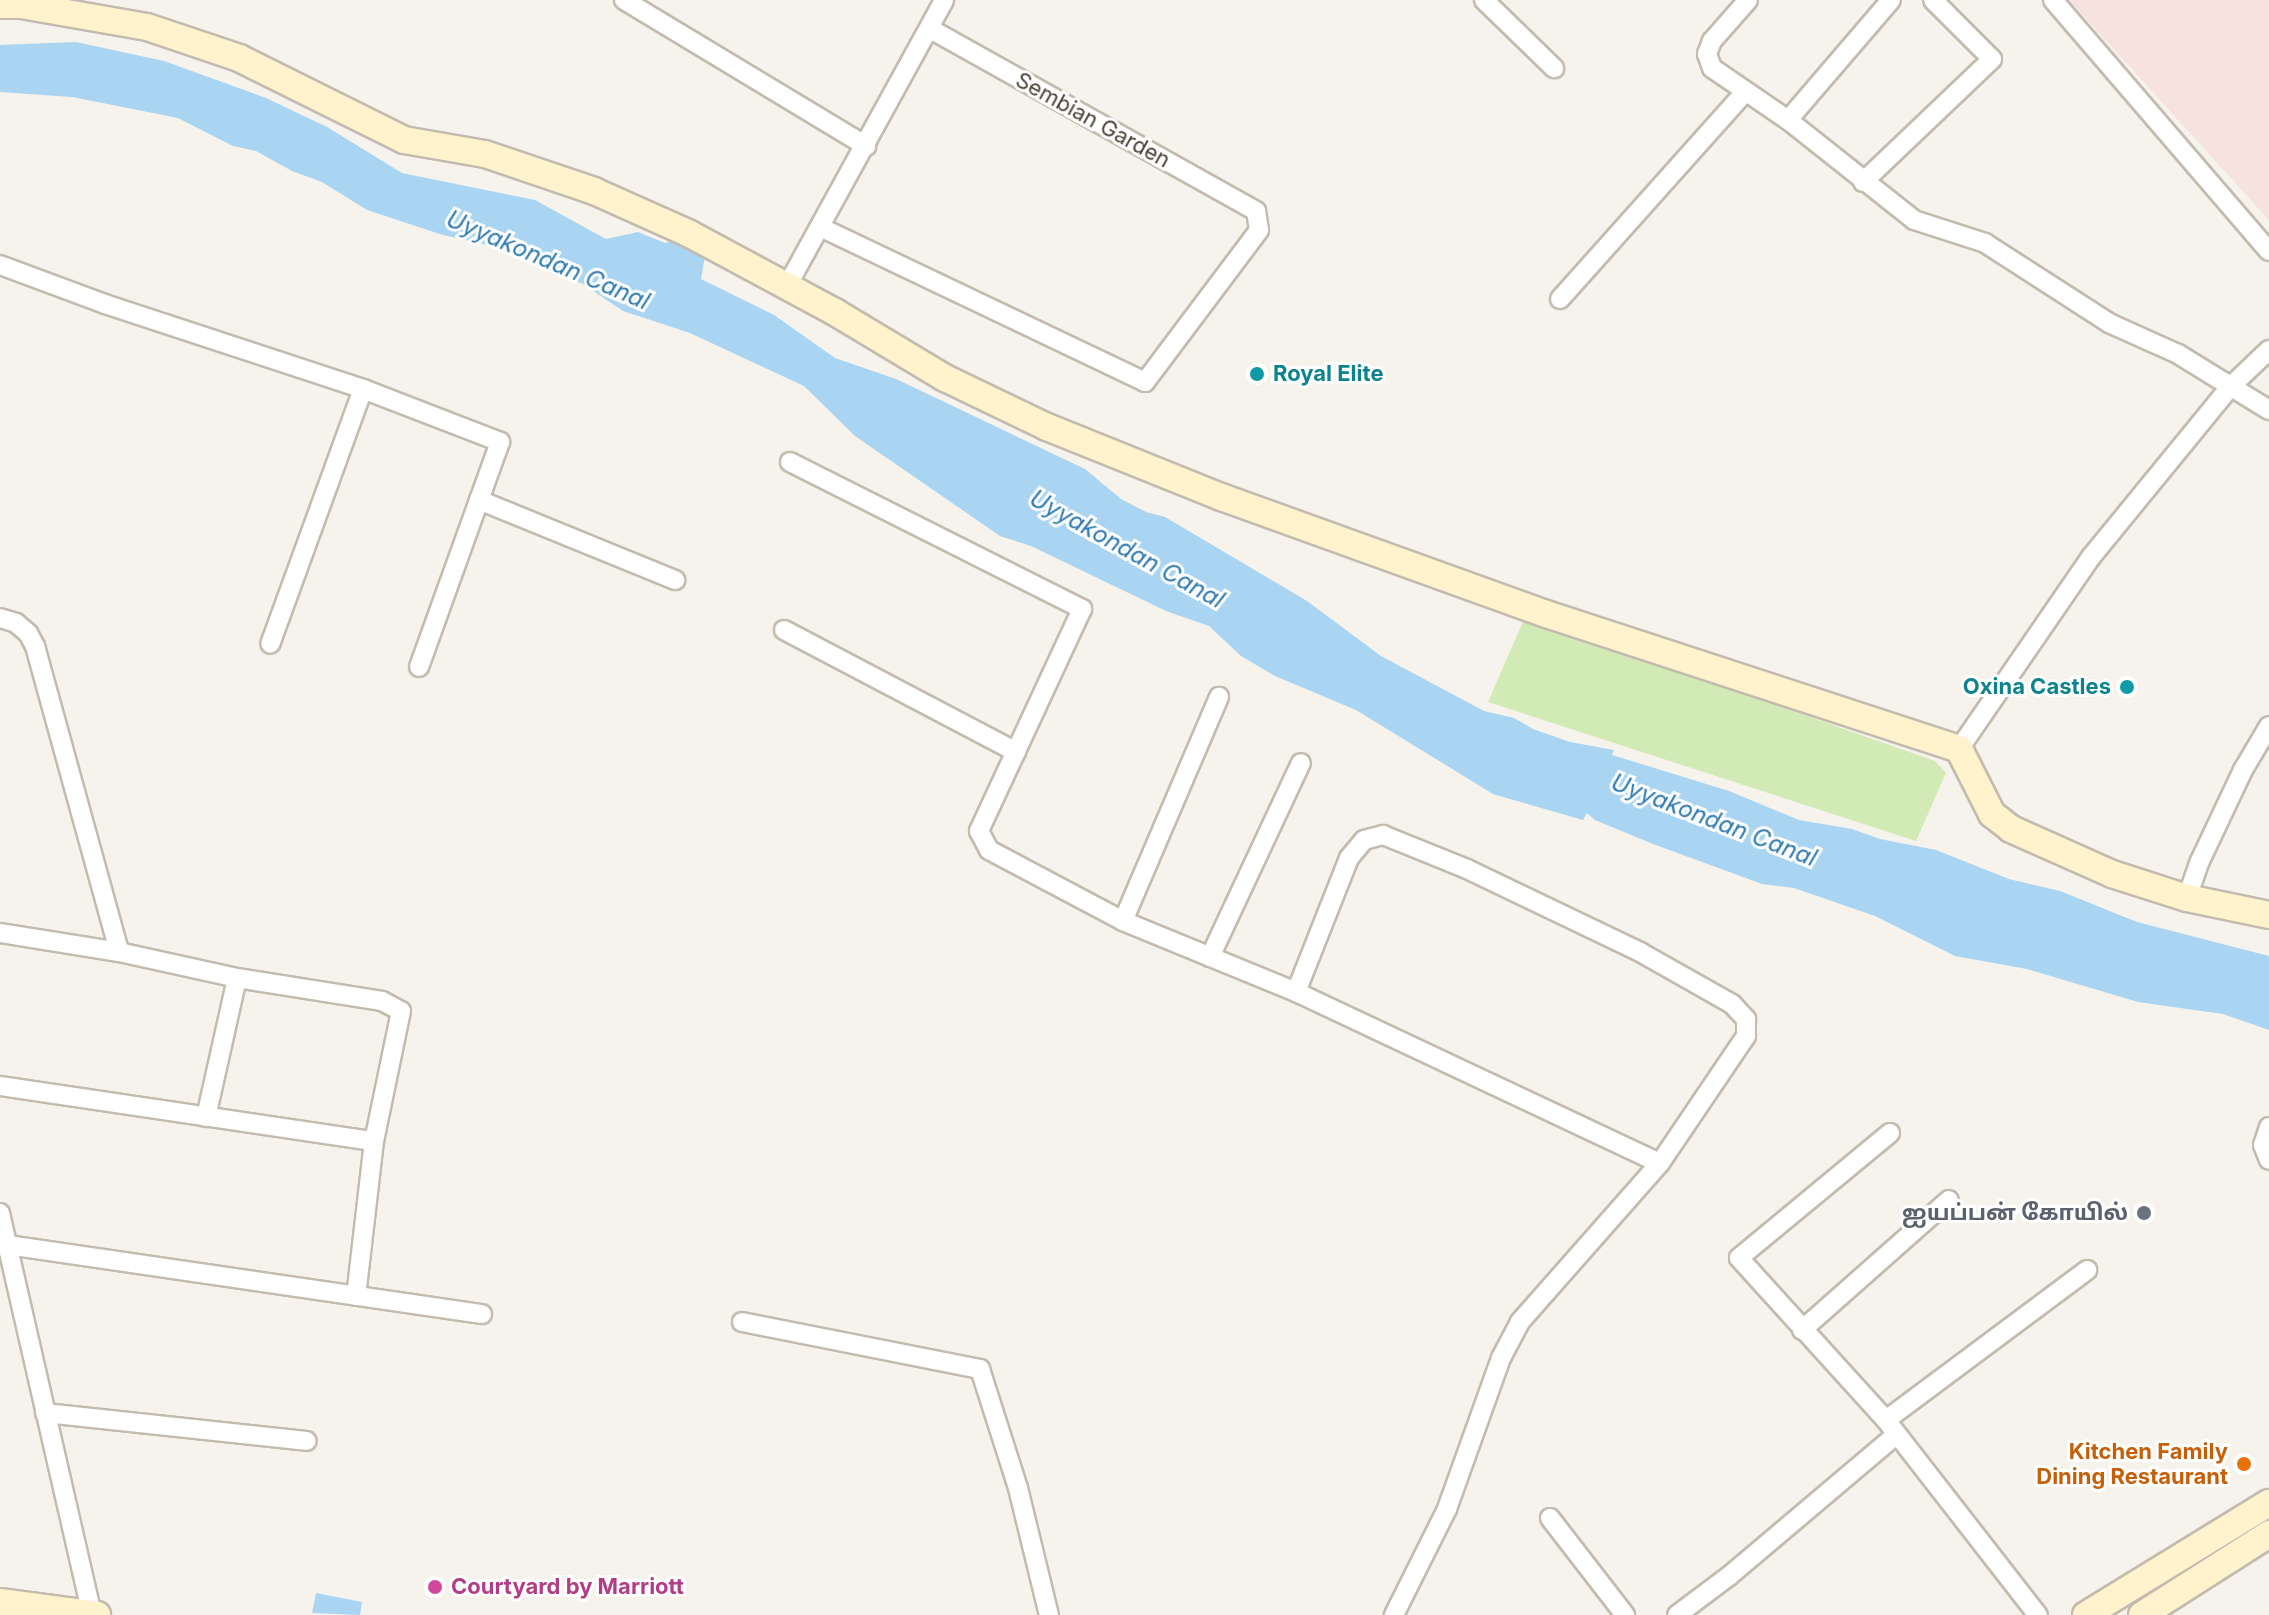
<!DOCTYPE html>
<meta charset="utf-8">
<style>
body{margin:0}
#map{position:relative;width:2269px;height:1615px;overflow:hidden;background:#f6f3ec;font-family:Inter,"Noto Sans Tamil",sans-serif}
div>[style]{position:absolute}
.medical>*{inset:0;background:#f6e3e0}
.green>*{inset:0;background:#d2eab5}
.water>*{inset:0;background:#a9d4f2}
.roads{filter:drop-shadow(2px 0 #c2bbae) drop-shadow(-2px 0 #c2bbae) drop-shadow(0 2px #c2bbae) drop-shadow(0 -2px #c2bbae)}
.street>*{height:18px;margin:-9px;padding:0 9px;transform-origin:9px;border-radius:9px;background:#fff}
.secondary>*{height:26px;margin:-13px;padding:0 13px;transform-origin:13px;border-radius:13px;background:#fff3cd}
.dots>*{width:22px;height:22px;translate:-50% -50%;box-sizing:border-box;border:4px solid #fff;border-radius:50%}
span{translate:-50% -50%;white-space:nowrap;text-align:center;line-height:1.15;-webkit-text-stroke:6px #fff;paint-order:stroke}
.street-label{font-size:22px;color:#4b4439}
.culture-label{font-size:22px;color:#0d838f;font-weight:700}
.left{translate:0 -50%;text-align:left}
.right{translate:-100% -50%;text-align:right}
.worship-label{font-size:22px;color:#5b616d;font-weight:700}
.food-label{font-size:22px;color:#c56008;font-weight:700}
.hotel-label{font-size:22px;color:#b23c85;font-weight:700}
.water-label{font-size:24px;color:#2e7ab2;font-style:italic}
</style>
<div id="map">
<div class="medical">
<div style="clip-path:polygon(2069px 0,2269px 0,2269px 220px)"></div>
</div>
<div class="green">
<div style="clip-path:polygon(1525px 617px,1935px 761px,1946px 773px,1916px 841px,1488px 702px)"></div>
</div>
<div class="water">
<div style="clip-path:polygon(76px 42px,164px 61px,266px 98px,327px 127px,402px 173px,535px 200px,606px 239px,638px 232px,665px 243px,674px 240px,705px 256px,701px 279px,774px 315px,835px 358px,896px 379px,1085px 469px,1121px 499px,1146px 512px,1165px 517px,1307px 601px,1381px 656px,1484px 711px,1514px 718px,1533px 729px,1570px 742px,1614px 750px,1612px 755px,1729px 791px,1799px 820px,1852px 829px,1880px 839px,1936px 850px,2009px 879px,2060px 891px,2137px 922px,2269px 956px,2269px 1030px,2223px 1014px,2138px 1002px,2027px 969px,1955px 956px,1875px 916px,1794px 888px,1762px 884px,1653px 844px,1595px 820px,1587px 813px,1583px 820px,1493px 794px,1356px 710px,1275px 676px,1241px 656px,1209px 626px,1166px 611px,1031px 546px,1000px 536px,855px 436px,804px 386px,690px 333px,623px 311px,583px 284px,502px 248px,443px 235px,367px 210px,322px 182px,292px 171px,256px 151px,233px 146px,178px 118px,72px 97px,0 92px,0 45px)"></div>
<div style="clip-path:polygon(316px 1593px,362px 1602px,360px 1615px,312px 1613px)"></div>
</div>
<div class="roads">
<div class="street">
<div style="left:624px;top:0;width:283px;rotate:31.1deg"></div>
<div style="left:1484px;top:0;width:98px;rotate:44.2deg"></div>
<div style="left:1748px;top:0;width:55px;rotate:131.3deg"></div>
<div style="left:1712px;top:41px;width:14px;rotate:111deg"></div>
<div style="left:1707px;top:54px;width:15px;rotate:70deg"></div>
<div style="left:1712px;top:68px;width:92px;rotate:34.4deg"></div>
<div style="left:1788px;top:120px;width:161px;rotate:38.4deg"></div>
<div style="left:1914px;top:220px;width:75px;rotate:17.9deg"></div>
<div style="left:1985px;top:243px;width:148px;rotate:32.8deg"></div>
<div style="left:2109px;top:323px;width:76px;rotate:24.2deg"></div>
<div style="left:2178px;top:354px;width:107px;rotate:31.6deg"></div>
<div style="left:2053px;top:0;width:331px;rotate:49.3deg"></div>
<div style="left:1788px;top:120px;width:158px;rotate:-49.4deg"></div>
<div style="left:1863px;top:182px;width:178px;rotate:-43.6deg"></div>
<div style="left:1992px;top:59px;width:83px;rotate:-135deg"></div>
<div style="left:820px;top:227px;width:360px;rotate:25.5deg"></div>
<div style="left:1145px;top:382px;width:190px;rotate:-53.1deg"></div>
<div style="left:1259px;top:230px;width:19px;rotate:-99deg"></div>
<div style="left:1256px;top:211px;width:372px;rotate:-150.8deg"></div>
<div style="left:0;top:265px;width:112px;rotate:20.4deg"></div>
<div style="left:105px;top:304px;width:272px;rotate:18.2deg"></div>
<div style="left:363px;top:389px;width:271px;rotate:110deg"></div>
<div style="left:787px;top:286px;width:326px;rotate:-61.2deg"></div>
<div style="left:1560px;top:299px;width:276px;rotate:-48.2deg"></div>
<div style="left:363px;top:389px;width:147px;rotate:21.1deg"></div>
<div style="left:500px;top:442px;width:239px;rotate:109.8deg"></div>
<div style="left:790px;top:462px;width:327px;rotate:26.7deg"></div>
<div style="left:1082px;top:609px;width:245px;rotate:114.9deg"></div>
<div style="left:979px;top:831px;width:21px;rotate:62deg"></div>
<div style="left:989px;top:850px;width:152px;rotate:27.9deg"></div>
<div style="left:1123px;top:921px;width:187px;rotate:22.3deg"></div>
<div style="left:1296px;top:992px;width:402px;rotate:25.2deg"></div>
<div style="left:1660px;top:1163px;width:212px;rotate:131.4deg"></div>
<div style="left:1520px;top:1322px;width:41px;rotate:117.8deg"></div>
<div style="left:1501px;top:1358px;width:160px;rotate:109.7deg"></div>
<div style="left:1447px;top:1509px;width:119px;rotate:116.6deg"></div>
<div style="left:479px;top:500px;width:212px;rotate:22.2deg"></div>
<div style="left:0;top:618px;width:17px;rotate:17deg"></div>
<div style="left:16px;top:623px;width:16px;rotate:40deg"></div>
<div style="left:28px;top:633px;width:15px;rotate:62deg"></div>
<div style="left:35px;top:646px;width:317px;rotate:74.6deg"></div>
<div style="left:119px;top:952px;width:121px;rotate:-170.9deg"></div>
<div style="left:784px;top:630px;width:262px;rotate:27.7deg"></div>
<div style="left:1959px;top:749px;width:233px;rotate:-55.5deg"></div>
<div style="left:2091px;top:557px;width:220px;rotate:-50.7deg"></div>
<div style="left:2230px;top:387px;width:54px;rotate:-43.5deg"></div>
<div style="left:2187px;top:898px;width:39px;rotate:-71deg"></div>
<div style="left:2200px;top:861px;width:101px;rotate:-64.7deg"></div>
<div style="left:2243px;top:770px;width:51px;rotate:-59.4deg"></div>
<div style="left:1123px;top:921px;width:244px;rotate:-66.8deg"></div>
<div style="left:119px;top:952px;width:121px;rotate:12.4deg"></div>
<div style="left:237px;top:978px;width:147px;rotate:9deg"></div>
<div style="left:382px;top:1001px;width:21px;rotate:28deg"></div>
<div style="left:401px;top:1011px;width:133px;rotate:101.7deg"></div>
<div style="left:374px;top:1141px;width:156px;rotate:96.6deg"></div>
<div style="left:1210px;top:957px;width:214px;rotate:-64.9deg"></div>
<div style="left:1296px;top:992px;width:144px;rotate:-68.4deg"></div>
<div style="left:1349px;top:858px;width:23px;rotate:-50deg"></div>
<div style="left:1364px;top:840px;width:20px;rotate:-15deg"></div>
<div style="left:1383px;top:835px;width:91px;rotate:22deg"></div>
<div style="left:1467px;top:869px;width:192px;rotate:25.6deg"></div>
<div style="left:1640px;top:952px;width:106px;rotate:29.5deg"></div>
<div style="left:1732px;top:1004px;width:21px;rotate:47deg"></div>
<div style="left:1746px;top:1019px;width:17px;rotate:90deg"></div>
<div style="left:1746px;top:1036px;width:153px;rotate:124.1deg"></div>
<div style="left:0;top:1086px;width:378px;rotate:8.4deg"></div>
<div style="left:206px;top:1117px;width:142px;rotate:-77.4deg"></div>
<div style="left:2269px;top:1127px;width:19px;rotate:108deg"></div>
<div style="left:2263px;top:1145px;width:16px;rotate:68deg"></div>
<div style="left:1890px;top:1133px;width:196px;rotate:140.4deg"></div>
<div style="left:1739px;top:1258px;width:219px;rotate:47.8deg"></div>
<div style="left:1886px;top:1420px;width:247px;rotate:52.1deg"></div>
<div style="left:0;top:1213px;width:411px;rotate:77.1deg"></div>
<div style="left:8px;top:1245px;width:479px;rotate:8.3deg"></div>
<div style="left:742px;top:1322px;width:243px;rotate:11.2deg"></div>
<div style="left:980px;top:1369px;width:125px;rotate:72.3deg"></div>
<div style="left:1018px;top:1488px;width:131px;rotate:76.3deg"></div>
<div style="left:1802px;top:1330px;width:196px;rotate:-41.5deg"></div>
<div style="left:45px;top:1413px;width:263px;rotate:6.1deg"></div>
<div style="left:1886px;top:1420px;width:251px;rotate:-36.7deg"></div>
<div style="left:1550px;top:1518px;width:123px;rotate:52.3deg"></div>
<div style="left:1677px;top:1615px;width:65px;rotate:-36.9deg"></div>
<div style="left:1729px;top:1576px;width:219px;rotate:-40.2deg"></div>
</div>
<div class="secondary">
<div style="left:0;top:5px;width:21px"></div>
<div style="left:21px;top:5px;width:128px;rotate:9.9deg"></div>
<div style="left:147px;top:27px;width:97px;rotate:18.6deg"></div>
<div style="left:239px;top:58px;width:184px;rotate:26.4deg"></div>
<div style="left:404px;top:140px;width:82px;rotate:9.8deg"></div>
<div style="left:485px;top:154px;width:115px;rotate:18.7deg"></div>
<div style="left:594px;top:191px;width:105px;rotate:24.1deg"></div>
<div style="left:690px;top:234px;width:165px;rotate:28.3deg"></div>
<div style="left:835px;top:312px;width:128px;rotate:31deg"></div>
<div style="left:945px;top:378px;width:113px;rotate:25.7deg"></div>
<div style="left:1047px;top:427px;width:188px;rotate:21.9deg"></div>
<div style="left:1221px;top:497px;width:345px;rotate:19.8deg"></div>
<div style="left:1546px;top:614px;width:435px;rotate:18.1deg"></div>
<div style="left:1959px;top:749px;width:73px;rotate:63.1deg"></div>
<div style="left:1992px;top:814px;width:24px;rotate:38deg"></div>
<div style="left:2011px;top:829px;width:111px;rotate:24deg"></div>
<div style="left:2112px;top:874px;width:79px;rotate:17.7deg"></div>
<div style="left:2187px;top:898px;width:84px;rotate:11.7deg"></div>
<div style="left:0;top:1602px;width:98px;rotate:7.6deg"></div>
<div style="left:2086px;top:1615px;width:215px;rotate:-31.5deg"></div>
<div style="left:2142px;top:1615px;width:151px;rotate:-32.5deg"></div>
</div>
</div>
<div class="dots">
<div style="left:1257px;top:374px;background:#0f9aa8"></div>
<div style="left:2127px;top:687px;background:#0f9aa8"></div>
<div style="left:2144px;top:1213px;background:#6b7280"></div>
<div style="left:2244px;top:1464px;background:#e8710a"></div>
<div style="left:435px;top:1587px;background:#d1479c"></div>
</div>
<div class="street-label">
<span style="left:1093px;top:120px;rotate:29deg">Sembian Garden</span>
</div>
<div class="culture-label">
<span class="left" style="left:1273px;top:374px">Royal Elite</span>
<span class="right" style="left:2111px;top:687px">Oxina Castles</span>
</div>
<div class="worship-label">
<span class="right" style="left:2128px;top:1213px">ஐயப்பன் கோயில்</span>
</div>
<div class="food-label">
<span class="right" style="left:2228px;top:1464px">Kitchen Family<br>Dining Restaurant</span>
</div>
<div class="hotel-label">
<span class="left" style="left:451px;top:1587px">Courtyard by Marriott</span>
</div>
<div class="water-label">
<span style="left:548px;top:260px;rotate:23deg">Uyyakondan Canal</span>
<span style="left:1127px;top:549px;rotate:29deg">Uyyakondan Canal</span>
<span style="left:1714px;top:820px;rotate:21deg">Uyyakondan Canal</span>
</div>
</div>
